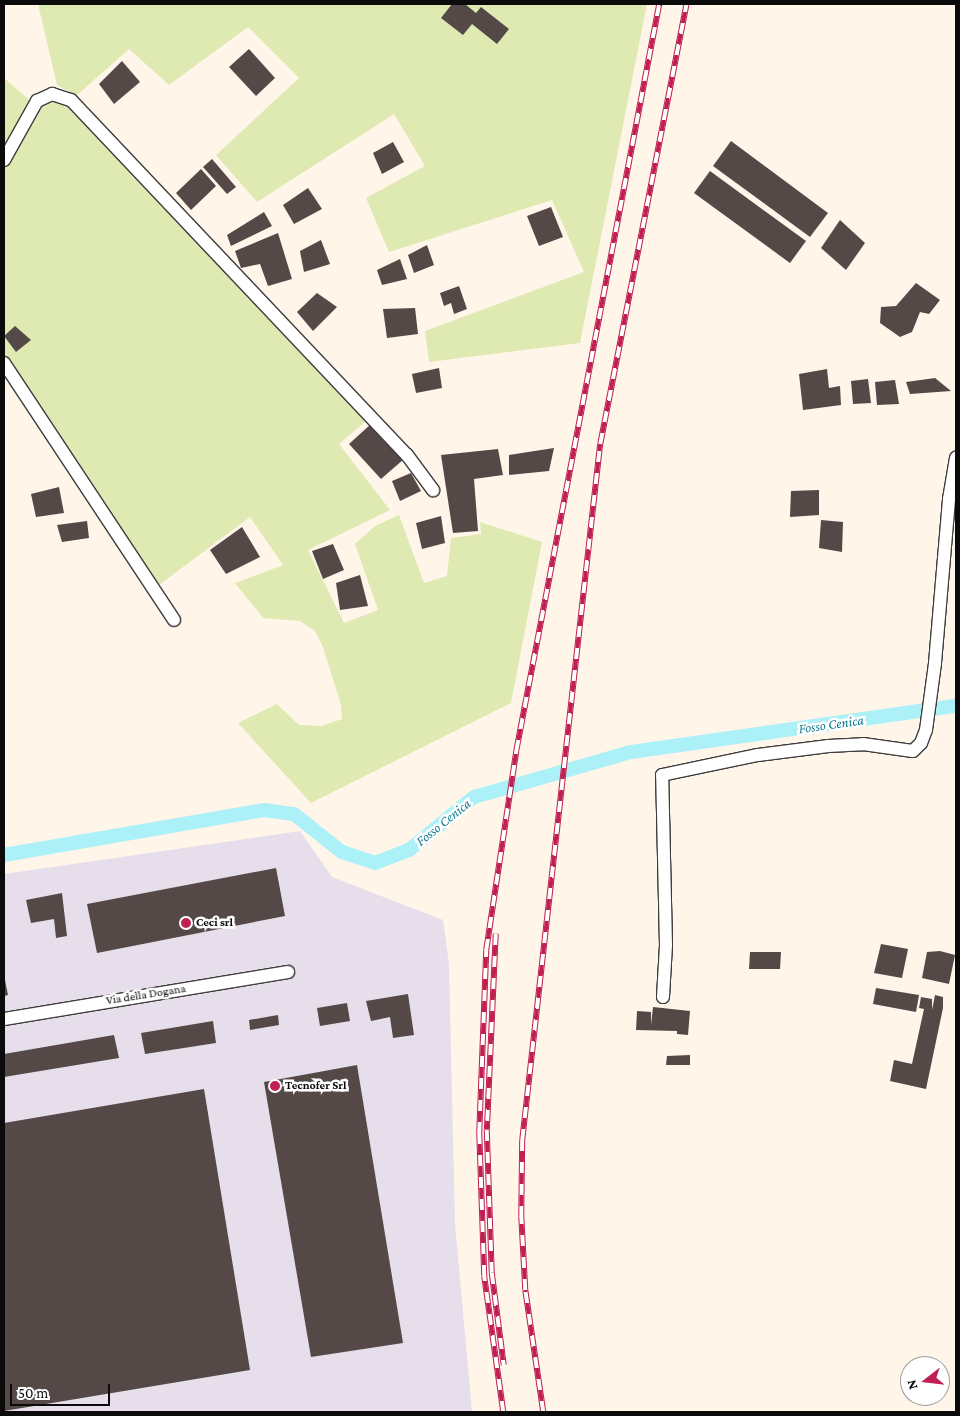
<!DOCTYPE html>
<style>
body{margin:0}
#map{position:relative;width:960px;height:1416px;overflow:hidden;background:#fff5e9;font-family:"Crimson Pro",serif}
div>[style]{position:absolute}
.industrial>*{inset:0;background:#e6dfeb}
.green>*{inset:0;background:#deeab2}
.canal>*{height:14px;margin:-7px;padding:0 7px;transform-origin:7px;border-radius:7px;background:#acf0f8}
.building>*{inset:0;background:#544947}
.roads{filter:drop-shadow(1px 0 #3e3e3e) drop-shadow(-1px 0 #3e3e3e) drop-shadow(0 1px #3e3e3e) drop-shadow(0 -1px #3e3e3e)}
.minor>*{height:12px;margin:-6px;padding:0 6px;transform-origin:6px;border-radius:6px;background:#fff}
.rail>*{height:5.5px;margin-top:-2.75px;transform-origin:0;background:repeating-linear-gradient(90deg,#fff 0 11px,#bf1f52 0 22px);box-sizing:border-box;border-block:1px solid #bf1f52}
.dots>*{width:14px;height:14px;translate:-50% -50%;box-sizing:border-box;border:2px solid #fff;border-radius:50%}
span{translate:-50% -50%;white-space:nowrap;text-align:center;line-height:1.15;-webkit-text-stroke:5px #fff;paint-order:stroke}
.poi-label{font-size:12px;color:#0b0b0b;font-weight:700}
.left{translate:0 -50%;text-align:left}
.street-label{font-size:12px;color:#0b0b0b}
.water-label{font-size:14px;color:#117c92;font-style:italic}
.frame{position:absolute;inset:0;border:5px solid #0b0b0b;pointer-events:none}
.north{position:absolute;left:900px;top:1356px;width:50px;height:50px;box-sizing:border-box;background:#fff;border:1px solid #9d9d9d;border-radius:50%;rotate:254deg;font-size:14px;font-weight:700;line-height:20px;text-align:center;color:#0b0b0b}
.north::after{content:'';display:block;margin:auto;width:18px;height:22px;background:#bf1f52;clip-path:polygon(50% 0,100% 100%,50% 72%,0 100%)}
.scale{position:absolute;left:10px;top:1384px;width:100px;height:22px;box-sizing:border-box;border:2px solid #0b0b0b;border-top:0;padding-left:6px;font-size:15px;line-height:18px;white-space:nowrap;color:#0b0b0b;-webkit-text-stroke:4px #fff;paint-order:stroke}
</style>
<div id="map">
<div class="industrial">
<div style="clip-path:polygon(300px 831px,332px 877px,443px 920px,449px 964px,455px 1223px,472px 1412px,4px 1412px,4px 874px)"></div>
</div>
<div class="green">
<div style="clip-path:polygon(38px 4px,647px 4px,580px 343px,429px 362px,425px 331px,584px 272px,552px 200px,389px 252px,366px 198px,425px 166px,394px 114px,257px 202px,216px 155px,299px 78px,248px 27px,169px 85px,129px 49px,76px 96px,57px 85px)"></div>
<div style="clip-path:polygon(4px 78px,28px 99px,43px 104px,54px 100px,66px 103px,367px 420px,339px 444px,390px 510px,308px 550px,344px 623px,378px 610px,355px 544px,375px 526px,399px 515px,424px 583px,447px 576px,451px 538px,481px 534px,480px 522px,542px 542px,511px 703px,311px 803px,238px 723px,277px 704px,299px 725px,321px 726px,342px 719px,341px 705px,323px 647px,315px 631px,300px 621px,263px 618px,235px 583px,283px 565px,250px 517px,155px 588px,4px 356px)"></div>
</div>
<div class="canal">
<div style="left:4px;top:855px;width:264px;rotate:-9.8deg"></div>
<div style="left:264px;top:810px;width:30px;rotate:8deg"></div>
<div style="left:294px;top:814px;width:61px;rotate:38.4deg"></div>
<div style="left:342px;top:852px;width:35px;rotate:18deg"></div>
<div style="left:375px;top:863px;width:36px;rotate:-21deg"></div>
<div style="left:409px;top:850px;width:84px;rotate:-39.2deg"></div>
<div style="left:474px;top:797px;width:163px;rotate:-16deg"></div>
<div style="left:631px;top:752px;width:328px;rotate:-8.1deg"></div>
</div>
<div class="building">
<div style="clip-path:polygon(452px 4px,465px 4px,476px 13px,481px 7px,509px 29px,497px 44px,472px 24px,463px 35px,441px 18px)"></div>
<div style="clip-path:polygon(249px 49px,275px 78px,256px 96px,229px 67px)"></div>
<div style="clip-path:polygon(122px 61px,140px 82px,114px 104px,99px 84px)"></div>
<div style="clip-path:polygon(731px 141px,828px 213px,810px 237px,713px 166px)"></div>
<div style="clip-path:polygon(393px 142px,404px 162px,382px 174px,373px 153px)"></div>
<div style="clip-path:polygon(212px 159px,236px 187px,227px 194px,203px 167px)"></div>
<div style="clip-path:polygon(201px 169px,216px 186px,191px 210px,176px 193px)"></div>
<div style="clip-path:polygon(710px 171px,806px 241px,790px 263px,694px 193px)"></div>
<div style="clip-path:polygon(308px 188px,322px 209px,294px 224px,283px 205px)"></div>
<div style="clip-path:polygon(551px 207px,563px 237px,539px 246px,527px 216px)"></div>
<div style="clip-path:polygon(264px 212px,272px 226px,231px 246px,227px 235px)"></div>
<div style="clip-path:polygon(840px 220px,865px 243px,846px 270px,821px 248px)"></div>
<div style="clip-path:polygon(278px 233px,292px 279px,268px 286px,260px 264px,241px 268px,235px 251px)"></div>
<div style="clip-path:polygon(321px 240px,330px 264px,304px 272px,300px 251px)"></div>
<div style="clip-path:polygon(427px 245px,434px 265px,414px 273px,408px 255px)"></div>
<div style="clip-path:polygon(400px 259px,407px 279px,382px 285px,377px 270px)"></div>
<div style="clip-path:polygon(916px 283px,940px 300px,929px 314px,920px 312px,912px 332px,900px 337px,880px 323px,881px 307px,896px 306px)"></div>
<div style="clip-path:polygon(459px 286px,467px 309px,454px 314px,451px 303px,444px 306px,440px 293px)"></div>
<div style="clip-path:polygon(317px 293px,337px 307px,313px 331px,297px 312px)"></div>
<div style="clip-path:polygon(415px 308px,418px 334px,387px 338px,383px 309px)"></div>
<div style="clip-path:polygon(15px 326px,31px 340px,16px 352px,4px 336px)"></div>
<div style="clip-path:polygon(439px 368px,442px 388px,416px 393px,412px 374px)"></div>
<div style="clip-path:polygon(827px 369px,829px 388px,840px 386px,841px 405px,803px 410px,799px 374px)"></div>
<div style="clip-path:polygon(935px 378px,951px 391px,910px 394px,906px 382px)"></div>
<div style="clip-path:polygon(868px 379px,871px 403px,853px 404px,851px 381px)"></div>
<div style="clip-path:polygon(895px 380px,899px 404px,877px 405px,875px 382px)"></div>
<div style="clip-path:polygon(371px 424px,404px 459px,381px 479px,349px 444px)"></div>
<div style="clip-path:polygon(554px 448px,549px 471px,509px 475px,509px 455px)"></div>
<div style="clip-path:polygon(498px 449px,503px 475px,474px 479px,478px 531px,453px 533px,441px 455px)"></div>
<div style="clip-path:polygon(411px 473px,421px 491px,400px 501px,392px 481px)"></div>
<div style="clip-path:polygon(59px 487px,64px 513px,36px 517px,31px 494px)"></div>
<div style="clip-path:polygon(819px 490px,819px 515px,790px 517px,791px 491px)"></div>
<div style="clip-path:polygon(441px 516px,445px 543px,422px 549px,416px 523px)"></div>
<div style="clip-path:polygon(821px 520px,843px 522px,842px 552px,819px 548px)"></div>
<div style="clip-path:polygon(87px 521px,89px 538px,62px 542px,57px 525px)"></div>
<div style="clip-path:polygon(242px 527px,260px 557px,226px 574px,210px 550px)"></div>
<div style="clip-path:polygon(333px 544px,344px 570px,323px 579px,312px 551px)"></div>
<div style="clip-path:polygon(360px 575px,368px 606px,340px 610px,336px 583px)"></div>
<div style="clip-path:polygon(276px 868px,285px 916px,97px 953px,87px 904px)"></div>
<div style="clip-path:polygon(62px 893px,67px 936px,56px 938px,54px 919px,31px 923px,26px 900px)"></div>
<div style="clip-path:polygon(881px 944px,908px 949px,902px 978px,874px 973px)"></div>
<div style="clip-path:polygon(940px 951px,955px 955px,949px 984px,922px 978px,927px 952px)"></div>
<div style="clip-path:polygon(750px 952px,781px 952px,780px 969px,749px 969px)"></div>
<div style="clip-path:polygon(4px 975px,8px 995px,4px 996px)"></div>
<div style="clip-path:polygon(876px 988px,919px 995px,916px 1012px,873px 1004px)"></div>
<div style="clip-path:polygon(408px 994px,414px 1035px,393px 1038px,390px 1017px,371px 1021px,366px 1001px)"></div>
<div style="clip-path:polygon(935px 995px,943px 997px,943px 1008px,926px 1089px,890px 1081px,894px 1060px,912px 1064px,924px 1009px,919px 1008px,921px 997px,932px 999px,932px 1010px)"></div>
<div style="clip-path:polygon(347px 1003px,350px 1021px,320px 1026px,317px 1008px)"></div>
<div style="clip-path:polygon(653px 1007px,690px 1011px,688px 1035px,677px 1034px,677px 1031px,636px 1030px,637px 1011px,651px 1012px,651px 1025px)"></div>
<div style="clip-path:polygon(278px 1015px,279px 1025px,250px 1030px,249px 1020px)"></div>
<div style="clip-path:polygon(213px 1021px,216px 1043px,145px 1054px,141px 1033px)"></div>
<div style="clip-path:polygon(114px 1035px,119px 1058px,4px 1077px,4px 1054px)"></div>
<div style="clip-path:polygon(690px 1055px,690px 1065px,666px 1065px,667px 1056px)"></div>
<div style="clip-path:polygon(357px 1065px,403px 1343px,311px 1357px,264px 1082px)"></div>
<div style="clip-path:polygon(204px 1089px,250px 1370px,4px 1411px,4px 1123px)"></div>
</div>
<div class="roads">
<div class="minor">
<div style="left:4px;top:160px;width:68px;rotate:-60.8deg"></div>
<div style="left:37px;top:101px;width:17px;rotate:-25deg"></div>
<div style="left:52px;top:94px;width:20px;rotate:18deg"></div>
<div style="left:71px;top:100px;width:489px;rotate:46.6deg"></div>
<div style="left:407px;top:455px;width:44px;rotate:53.4deg"></div>
<div style="left:4px;top:363px;width:308px;rotate:56.5deg"></div>
<div style="left:663px;top:997px;width:52px;rotate:-86.7deg"></div>
<div style="left:666px;top:945px;width:170px;rotate:-91.3deg"></div>
<div style="left:662px;top:775px;width:98px;rotate:-11.8deg"></div>
<div style="left:758px;top:755px;width:71px;rotate:-7.3deg"></div>
<div style="left:828px;top:746px;width:35px;rotate:-3deg"></div>
<div style="left:863px;top:744px;width:50px;rotate:8deg"></div>
<div style="left:913px;top:751px;width:11px;rotate:-45deg"></div>
<div style="left:921px;top:743px;width:14px;rotate:-69deg"></div>
<div style="left:926px;top:730px;width:68px;rotate:-82.3deg"></div>
<div style="left:935px;top:663px;width:165px;rotate:-85.1deg"></div>
<div style="left:949px;top:499px;width:42px;rotate:-80.3deg"></div>
<div style="left:4px;top:1019px;width:288px;rotate:-9.4deg"></div>
</div>
</div>
<div class="rail">
<div style="left:496px;top:934px;width:196px;rotate:92.6deg"></div>
<div style="left:487px;top:1130px;width:143px;rotate:88deg"></div>
<div style="left:492px;top:1273px;width:93px;rotate:82.6deg"></div>
<div style="left:503px;top:1412px;width:137px;rotate:-98deg"></div>
<div style="left:484px;top:1276px;width:143px;rotate:-92deg"></div>
<div style="left:479px;top:1133px;width:183px;rotate:-87.8deg"></div>
<div style="left:486px;top:950px;width:201px;rotate:-81.4deg"></div>
<div style="left:516px;top:751px;width:761px;rotate:-79.16deg"></div>
<div style="left:543px;top:1412px;width:123px;rotate:-98.4deg"></div>
<div style="left:525px;top:1290px;width:73px;rotate:-93.1deg"></div>
<div style="left:521px;top:1217px;width:77px;rotate:-89.3deg"></div>
<div style="left:522px;top:1140px;width:700px;rotate:-83.61deg"></div>
<div style="left:600px;top:444px;width:448px;rotate:-78.9deg"></div>
</div>
<div class="dots">
<div style="left:186px;top:923px;background:#bf1f52"></div>
<div style="left:275px;top:1086px;background:#bf1f52"></div>
</div>
<div class="poi-label">
<span class="left" style="left:196px;top:923px">Ceci srl</span>
<span class="left" style="left:285px;top:1086px">Tecnofer Srl</span>
</div>
<div class="street-label">
<span style="left:146px;top:995px;rotate:-9deg">Via della Dogana</span>
</div>
<div class="water-label">
<span style="left:831px;top:724px;rotate:-8deg">Fosso Cenica</span>
<span style="left:443px;top:822px;rotate:-39deg">Fosso Cenica</span>
</div>
<div class="frame"></div>
<div class="north">N</div>
<div class="scale">50 m</div>
</div>
